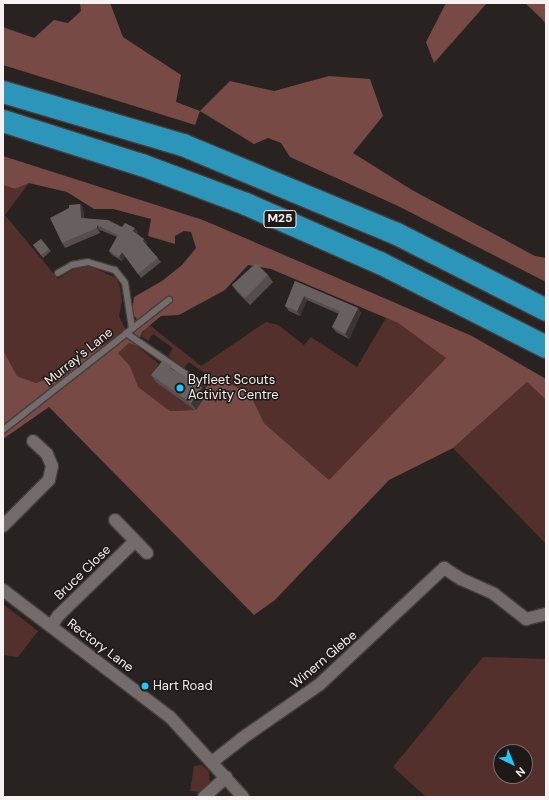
<!DOCTYPE html>
<style>
body{margin:0}
#map{position:relative;width:549px;height:800px;overflow:hidden;background:#282221;font-family:"DM Sans",sans-serif}
div>[style]{position:absolute}
.green>*{inset:0;background:#54302c}
.forest>*{inset:0;background:#774a45}
.roads{filter:drop-shadow(1px 0 #443e3d) drop-shadow(-1px 0 #443e3d) drop-shadow(0 1px #443e3d) drop-shadow(0 -1px #443e3d)}
.lane>*{height:6px;margin:-3px;padding:0 3px;transform-origin:3px;border-radius:3px;background:#746c6b}
.street>*{height:12px;margin:-6px;padding:0 6px;transform-origin:6px;border-radius:6px;background:#746c6b}
.highway>*{height:22px;margin:-11px;padding:0 11px;transform-origin:11px;border-radius:11px;background:#2b96ba}
.wall>*{inset:0;background:#554e4d}
.shaded-wall>*{inset:0;background:#3c3534}
.building>*{inset:0;background:#67605f}
.dots>*{width:11px;height:11px;translate:-50% -50%;box-sizing:border-box;border:2px solid #1e1817;border-radius:50%}
span{translate:-50% -50%;white-space:nowrap;text-align:center;line-height:1.15;-webkit-text-stroke:3px #1e1817;paint-order:stroke}
.shield-label span{padding:1px 3px;background:#1e1817;border:1px solid;border-radius:3px;-webkit-text-stroke-width:0}
.shield-label{font-size:12px;color:#f7f2f1;font-weight:700}
.street-label{font-size:13px;color:#f7f2f1}
.poi-label{font-size:13px;color:#f7f2f1}
.left{translate:0 -50%;text-align:left}
.frame{position:absolute;inset:0;border:4px solid #f7f2f1;pointer-events:none}
.north{position:absolute;left:493px;top:744px;width:40px;height:40px;box-sizing:border-box;background:#1e1817;border:1px solid #756f6e;border-radius:50%;rotate:137deg;font-size:11px;font-weight:700;line-height:16px;text-align:center;color:#f7f2f1}
.north::after{content:'';display:block;margin:auto;width:14px;height:18px;background:#1dc9fc;clip-path:polygon(50% 0,100% 100%,50% 72%,0 100%)}
</style>
<div id="map">
<div class="green">
<div style="clip-path:polygon(29px 183px,5px 215px,58px 279px,74px 269px,90px 266px,116px 278px,120px 287px,122px 301px,119px 316px,125px 328px,115px 340px,95px 349px,63px 372px,36px 383px,17px 376px,3px 350px,3px 185px,15px 189px)"></div>
<div style="clip-path:polygon(386px 318px,398px 323px,446px 358px,329px 480px,264px 423px,250px 394px,213px 375px,205px 388px,200px 384px,206px 374px,189px 362px,184px 368px,168px 356px,173px 348px,153px 334px,148px 341px,141px 336px,146px 327px,151px 326px,201px 366px,266px 322px,278px 325px,304px 345px,311px 337px,357px 367px)"></div>
<div style="clip-path:polygon(129px 343px,137px 346px,159px 364px,154px 372px,157px 382px,196px 410px,170px 411px,137px 387px,130px 366px,117px 353px)"></div>
<div style="clip-path:polygon(527px 382px,546px 400px,546px 544px,453px 448px)"></div>
<div style="clip-path:polygon(3px 604px,38px 631px,18px 657px,3px 655px)"></div>
<div style="clip-path:polygon(evenodd,483px 657px,546px 659px,546px 797px,426px 797px,393px 767px,483px 657px,501px 752px,525px 752px,525px 776px,501px 776px,501px 752px)"></div>
<div style="clip-path:polygon(202px 765px,209px 772px,210px 784px,200px 792px,190px 791px,194px 766px)"></div>
</div>
<div class="forest">
<div style="clip-path:polygon(80px 3px,110px 3px,123px 37px,181px 75px,176px 102px,200px 111px,230px 81px,274px 91px,329px 76px,370px 79px,383px 116px,353px 153px,412px 190px,535px 256px,546px 258px,546px 282px,398px 206px,290px 157px,281px 143px,268px 138px,254px 144px,200px 111px,195px 125px,3px 65px,3px 27px,34px 38px,54px 20px,68px 23px,81px 11px)"></div>
<div style="clip-path:polygon(446px 3px,487px 3px,434px 63px,426px 42px)"></div>
<div style="clip-path:polygon(525px 3px,546px 3px,546px 24px,541px 18px)"></div>
<div style="clip-path:polygon(evenodd,3px 156px,203px 220px,472px 336px,546px 379px,546px 400px,527px 382px,453px 448px,389px 480px,275px 600px,254px 615px,49px 407px,3px 439px,3px 350px,17px 376px,36px 383px,63px 372px,95px 349px,115px 340px,137px 319px,132px 313px,134px 297px,162px 281px,182px 265px,196px 248px,191px 232px,184px 231px,175px 236px,175px 244px,148px 236px,151px 219px,113px 209px,94px 209px,67px 192px,29px 183px,15px 189px,3px 185px,3px 156px,248px 265px,271px 269px,398px 323px,446px 358px,329px 480px,264px 423px,250px 394px,213px 375px,204px 391px,156px 382px,195px 410px,170px 411px,138px 387px,130px 366px,118px 353px,129px 343px,137px 346px,142px 332px,161px 316px,179px 315px,225px 290px,248px 265px)"></div>
</div>
<div class="roads">
<div class="lane">
<div style="left:58px;top:273px;width:16px;rotate:-30deg"></div>
<div style="left:72px;top:265px;width:16px;rotate:-11deg"></div>
<div style="left:88px;top:262px;width:28px;rotate:17deg"></div>
<div style="left:115px;top:270px;width:16px;rotate:52deg"></div>
<div style="left:125px;top:283px;width:46px;rotate:81.2deg"></div>
<div style="left:126px;top:333px;width:86px;rotate:34.6deg"></div>
<div style="left:3px;top:430px;width:211px;rotate:-38.1deg"></div>
</div>
<div class="street">
<div style="left:115px;top:520px;width:46px;rotate:45.9deg"></div>
<div style="left:3px;top:526px;width:65px;rotate:-45deg"></div>
<div style="left:49px;top:480px;width:14px;rotate:-78deg"></div>
<div style="left:52px;top:466px;width:13px;rotate:-113deg"></div>
<div style="left:47px;top:454px;width:19px;rotate:-137deg"></div>
<div style="left:3px;top:590px;width:210px;rotate:37.3deg"></div>
<div style="left:170px;top:717px;width:108px;rotate:47.6deg"></div>
<div style="left:51px;top:626px;width:12px;rotate:-55deg"></div>
<div style="left:58px;top:616px;width:107px;rotate:-44.2deg"></div>
<div style="left:212px;top:762px;width:37px;rotate:-38deg"></div>
<div style="left:241px;top:739px;width:96px;rotate:-34.8deg"></div>
<div style="left:320px;top:684px;width:170px;rotate:-43.1deg"></div>
<div style="left:444px;top:568px;width:20px;rotate:33deg"></div>
<div style="left:461px;top:579px;width:36px;rotate:24deg"></div>
<div style="left:494px;top:594px;width:41px;rotate:38deg"></div>
<div style="left:526px;top:619px;width:21px;rotate:-14deg"></div>
<div style="left:204px;top:797px;width:30px;rotate:-42deg"></div>
</div>
<div class="highway">
<div style="left:3px;top:92px;width:188px;rotate:16.4deg"></div>
<div style="left:183px;top:145px;width:232px;rotate:22.6deg"></div>
<div style="left:397px;top:234px;width:167px;rotate:27deg"></div>
<div style="left:3px;top:121px;width:146px;rotate:17.6deg"></div>
<div style="left:142px;top:165px;width:111px;rotate:20.6deg"></div>
<div style="left:246px;top:204px;width:146px;rotate:23.8deg"></div>
<div style="left:380px;top:263px;width:186px;rotate:26.8deg"></div>
</div>
</div>
<div class="wall">
<div style="clip-path:polygon(80px 204px,83px 208px,84px 218px,122px 227px,138px 233px,137px 234px,147px 243px,146px 245px,161px 262px,141px 278px,125px 256px,122px 261px,112px 255px,109px 251px,117px 237px,100px 230px,100px 233px,65px 248px,62px 243px,69px 208px)"></div>
<div style="clip-path:polygon(41px 239px,51px 251px,43px 258px,33px 245px)"></div>
<div style="clip-path:polygon(268px 275px,273px 282px,250px 305px,237px 292px,232px 285px)"></div>
<div style="clip-path:polygon(295px 281px,358px 308px,361px 313px,349px 339px,336px 332px,332px 327px,339px 314px,307px 300px,300px 316px,289px 311px,285px 306px)"></div>
<div style="clip-path:polygon(175px 371px,202px 387px,207px 394px,196px 410px,156px 382px,151px 375px)"></div>
</div>
<div class="shaded-wall">
<div style="clip-path:polygon(80px 204px,83px 208px,84px 222px,81px 218px)"></div>
<div style="clip-path:polygon(97px 225px,100px 230px,100px 233px,97px 228px)"></div>
<div style="clip-path:polygon(135px 228px,138px 233px,136px 235px,133px 231px)"></div>
<div style="clip-path:polygon(144px 239px,147px 243px,146px 246px,143px 241px)"></div>
<div style="clip-path:polygon(122px 252px,125px 256px,122px 261px,119px 257px)"></div>
<div style="clip-path:polygon(304px 296px,307px 300px,300px 316px,297px 311px)"></div>
<div style="clip-path:polygon(358px 308px,361px 313px,349px 339px,345px 334px)"></div>
<div style="clip-path:polygon(202px 387px,207px 394px,196px 410px,191px 403px)"></div>
</div>
<div class="building">
<div style="clip-path:polygon(80px 204px,81px 218px,108px 220px,122px 227px,125px 223px,135px 228px,133px 231px,144px 239px,143px 241px,158px 258px,138px 274px,122px 252px,119px 257px,109px 251px,118px 235px,97px 225px,97px 228px,62px 243px,50px 218px,69px 208px,69px 205px)"></div>
<div style="clip-path:polygon(41px 239px,49px 249px,41px 255px,33px 245px)"></div>
<div style="clip-path:polygon(256px 263px,268px 275px,245px 298px,232px 285px)"></div>
<div style="clip-path:polygon(295px 281px,358px 308px,345px 334px,332px 327px,340px 311px,304px 296px,297px 311px,285px 306px)"></div>
<div style="clip-path:polygon(163px 360px,172px 366px,170px 368px,202px 387px,191px 403px,151px 375px)"></div>
</div>
<div class="dots">
<div style="left:180px;top:388px;background:#1dc9fc"></div>
<div style="left:145px;top:686px;background:#1dc9fc"></div>
</div>
<div class="shield-label">
<span style="left:280px;top:219px">M25</span>
</div>
<div class="street-label">
<span style="left:79px;top:357px;rotate:-39deg">Murray's Lane</span>
<span style="left:83px;top:573px;rotate:-44deg">Bruce Close</span>
<span style="left:100px;top:646px;rotate:37deg">Rectory Lane</span>
<span style="left:324px;top:660px;rotate:-40deg">Winern Glebe</span>
</div>
<div class="poi-label">
<span class="left" style="left:188px;top:388px">Byfleet Scouts<br>Activity Centre</span>
<span class="left" style="left:153px;top:686px">Hart Road</span>
</div>
<div class="frame"></div>
<div class="north">N</div>
</div>
